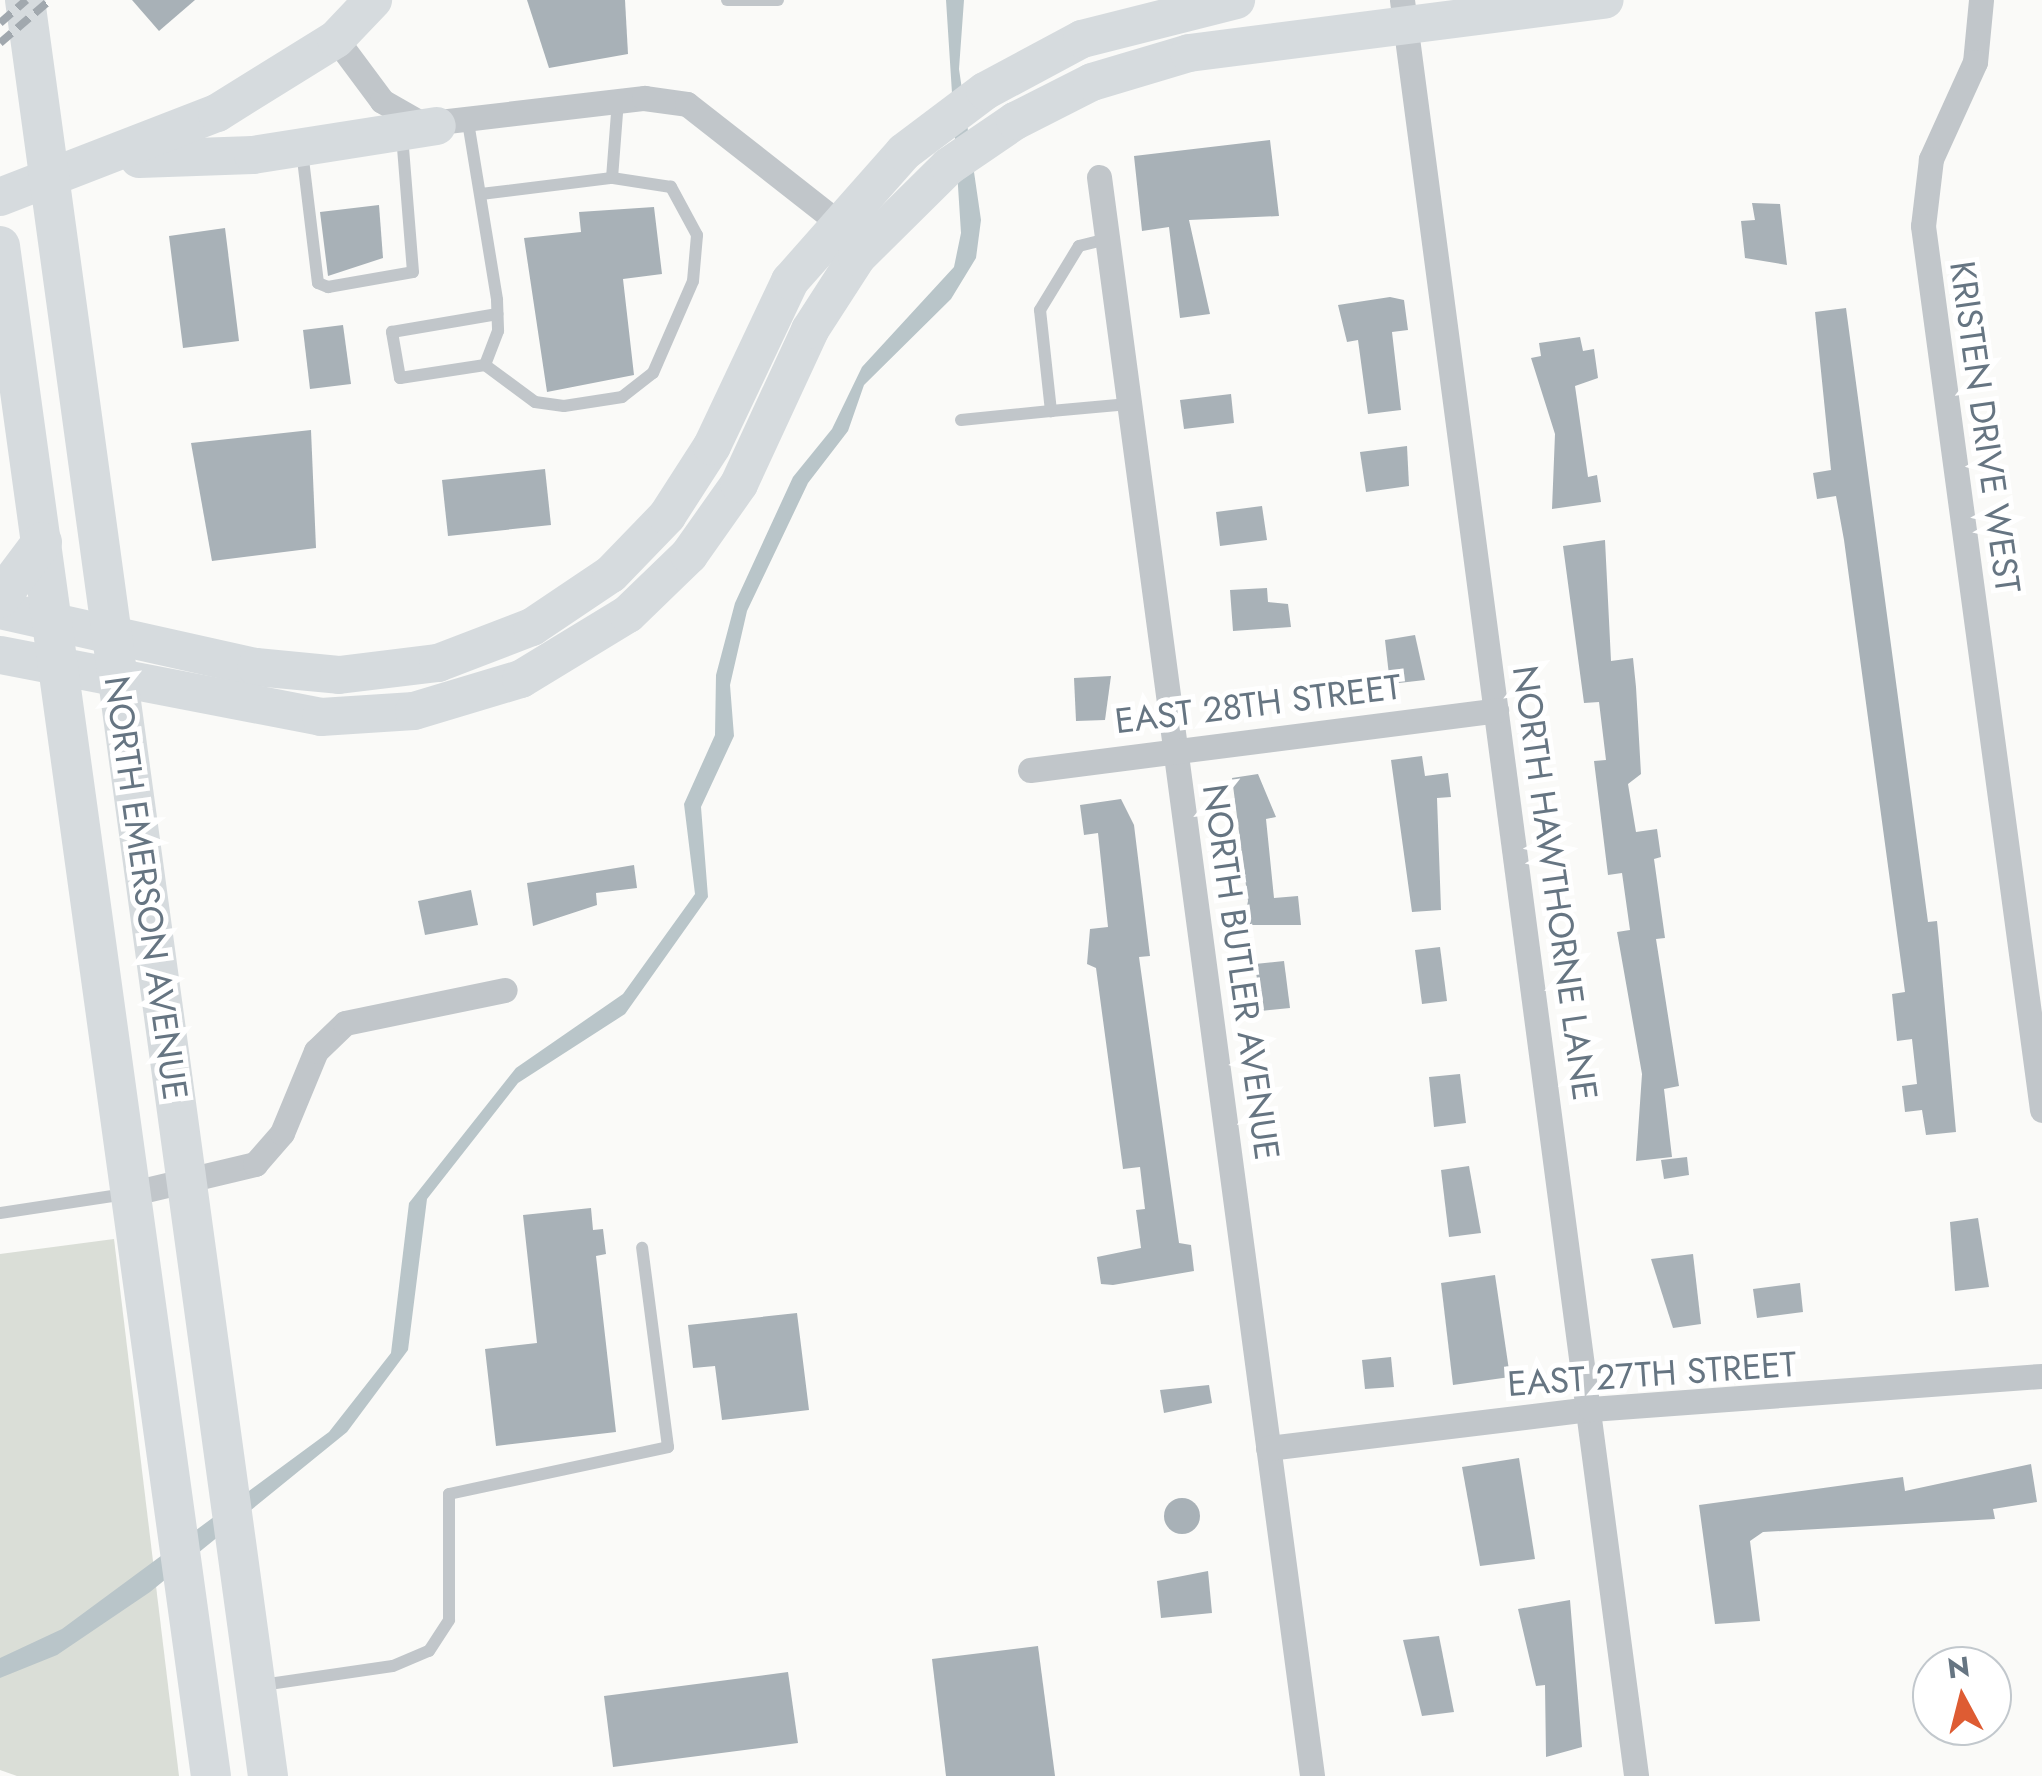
<!DOCTYPE html>
<style>
body{margin:0}
#map{position:relative;width:2042px;height:1776px;overflow:hidden;background:#fafaf8;font-family:Jost,sans-serif}
div>[style]{position:absolute}
.green>*{inset:0;background:#daded7}
.water>*{inset:0;background:#b9c5c9}
.building>*{inset:0;background:#a8b1b7}
.round{border-radius:50%}
.service>*{height:12px;margin:-6px;padding:0 6px;transform-origin:6px;border-radius:6px;background:#c1c6ca}
.minor>*{height:25px;margin:-12.5px;padding:0 12.5px;transform-origin:12.5px;border-radius:12.5px;background:#c1c6ca}
.secondary>*{height:38px;margin:-19px;padding:0 19px;transform-origin:19px;border-radius:19px;background:#d6dbde}
.primary>*{height:40px;margin:-20px;padding:0 20px;transform-origin:20px;border-radius:20px;background:#d6dbde}
.rail>*{height:8px;margin-top:-4px;transform-origin:0;background:repeating-linear-gradient(90deg,#a1a8ae 0 15px,transparent 0 23px)}
span{translate:-50% -50%;white-space:nowrap;text-align:center;line-height:1.15;-webkit-text-stroke:10px #fff;paint-order:stroke}
.street-label{font-size:35px;color:#667582}
.north{position:absolute;left:1912px;top:1646px;width:100px;height:100px;box-sizing:border-box;background:#fff;border:2px solid #c2c8cd;border-radius:50%;rotate:353deg;font-size:28px;font-weight:700;line-height:40px;text-align:center;color:#667582}
.north::after{content:'';display:block;margin:auto;width:35px;height:45px;background:#de5c33;clip-path:polygon(50% 0,100% 100%,50% 72%,0 100%)}
</style>
<div id="map">
<div class="green">
<div style="clip-path:polygon(114px 1239px,179px 1776px,17px 1776px,0 1770px,0 1254px)"></div>
</div>
<div class="water">
<div style="clip-path:polygon(946px 0,964px 0,959px 69px,981px 220px,976px 258px,951px 299px,864px 385px,848px 431px,808px 483px,747px 611px,730px 685px,734px 736px,701px 807px,708px 897px,625px 1014px,518px 1083px,427px 1199px,408px 1350px,347px 1432px,150px 1592px,57px 1655px,0 1678px,0 1658px,62px 1629px,329px 1432px,391px 1353px,409px 1203px,516px 1068px,623px 994px,695px 894px,684px 804px,715px 735px,716px 675px,735px 603px,793px 477px,832px 429px,862px 367px,954px 267px,961px 233px)"></div>
</div>
<div class="building">
<div style="clip-path:polygon(132px 0,195px 0,159px 31px)"></div>
<div style="clip-path:polygon(527px 0,625px 0,628px 54px,549px 68px)"></div>
<div style="clip-path:polygon(1270px 140px,1279px 216px,1189px 220px,1210px 314px,1180px 318px,1169px 227px,1142px 231px,1134px 156px)"></div>
<div style="clip-path:polygon(1752px 203px,1780px 204px,1787px 265px,1745px 258px,1741px 221px,1755px 220px)"></div>
<div style="clip-path:polygon(379px 205px,383px 258px,328px 276px,320px 212px)"></div>
<div style="clip-path:polygon(654px 207px,662px 274px,623px 279px,634px 375px,547px 392px,524px 238px,581px 232px,579px 212px)"></div>
<div style="clip-path:polygon(225px 228px,239px 341px,183px 348px,169px 236px)"></div>
<div style="clip-path:polygon(1390px 297px,1404px 300px,1408px 330px,1392px 332px,1401px 410px,1368px 414px,1358px 340px,1347px 342px,1338px 305px)"></div>
<div style="clip-path:polygon(1846px 308px,1928px 922px,1937px 921px,1939px 941px,1956px 1132px,1926px 1135px,1922px 1110px,1905px 1112px,1902px 1086px,1917px 1084px,1912px 1039px,1897px 1041px,1892px 994px,1905px 992px,1844px 540px,1836px 496px,1817px 499px,1813px 473px,1831px 470px,1815px 312px)"></div>
<div style="clip-path:polygon(343px 325px,351px 384px,310px 389px,303px 330px)"></div>
<div style="clip-path:polygon(1580px 337px,1583px 351px,1594px 349px,1598px 378px,1575px 386px,1588px 477px,1597px 475px,1601px 502px,1552px 509px,1555px 434px,1531px 358px,1541px 356px,1539px 343px)"></div>
<div style="clip-path:polygon(1231px 394px,1234px 423px,1184px 429px,1180px 400px)"></div>
<div style="clip-path:polygon(311px 430px,316px 548px,212px 561px,191px 443px)"></div>
<div style="clip-path:polygon(1407px 446px,1409px 486px,1366px 492px,1360px 452px)"></div>
<div style="clip-path:polygon(545px 469px,551px 525px,448px 536px,442px 480px)"></div>
<div style="clip-path:polygon(1262px 506px,1267px 540px,1220px 546px,1216px 512px)"></div>
<div style="clip-path:polygon(1605px 540px,1611px 661px,1633px 658px,1636px 687px,1641px 774px,1628px 784px,1636px 832px,1657px 829px,1661px 857px,1654px 859px,1665px 938px,1656px 939px,1679px 1086px,1664px 1089px,1672px 1157px,1636px 1161px,1642px 1074px,1617px 932px,1630px 930px,1622px 873px,1608px 875px,1594px 761px,1606px 760px,1599px 702px,1584px 703px,1563px 546px)"></div>
<div style="clip-path:polygon(1267px 588px,1268px 602px,1288px 604px,1291px 627px,1233px 631px,1230px 590px)"></div>
<div style="clip-path:polygon(1415px 635px,1425px 680px,1390px 684px,1385px 640px)"></div>
<div style="clip-path:polygon(1111px 676px,1105px 720px,1076px 721px,1074px 678px)"></div>
<div style="clip-path:polygon(1422px 756px,1425px 776px,1448px 773px,1451px 797px,1437px 798px,1441px 910px,1412px 912px,1391px 760px)"></div>
<div style="clip-path:polygon(1258px 774px,1276px 817px,1266px 819px,1274px 898px,1298px 896px,1301px 925px,1243px 925px,1248px 901px,1232px 778px)"></div>
<div style="clip-path:polygon(1121px 799px,1134px 825px,1150px 956px,1139px 957px,1179px 1243px,1191px 1245px,1194px 1271px,1113px 1285px,1101px 1284px,1097px 1257px,1141px 1248px,1136px 1210px,1145px 1209px,1140px 1167px,1123px 1169px,1096px 968px,1087px 964px,1090px 929px,1108px 927px,1098px 833px,1084px 835px,1080px 805px)"></div>
<div style="clip-path:polygon(634px 865px,637px 888px,596px 893px,597px 905px,533px 926px,527px 883px)"></div>
<div style="clip-path:polygon(471px 890px,478px 925px,425px 935px,418px 901px)"></div>
<div style="clip-path:polygon(1440px 947px,1447px 1001px,1422px 1004px,1415px 950px)"></div>
<div style="clip-path:polygon(1284px 961px,1290px 1008px,1261px 1011px,1255px 964px)"></div>
<div style="clip-path:polygon(1460px 1074px,1466px 1123px,1434px 1127px,1429px 1077px)"></div>
<div style="clip-path:polygon(1687px 1157px,1689px 1175px,1664px 1179px,1661px 1160px)"></div>
<div style="clip-path:polygon(1469px 1166px,1481px 1233px,1449px 1237px,1441px 1170px)"></div>
<div style="clip-path:polygon(591px 1208px,593px 1230px,603px 1229px,606px 1254px,596px 1256px,616px 1432px,496px 1446px,485px 1349px,537px 1343px,523px 1215px)"></div>
<div style="clip-path:polygon(1978px 1218px,1989px 1287px,1955px 1291px,1950px 1222px)"></div>
<div style="clip-path:polygon(1693px 1254px,1701px 1324px,1673px 1328px,1651px 1259px)"></div>
<div style="clip-path:polygon(1495px 1275px,1510px 1377px,1453px 1385px,1441px 1283px)"></div>
<div style="clip-path:polygon(1800px 1283px,1803px 1312px,1757px 1318px,1753px 1289px)"></div>
<div style="clip-path:polygon(797px 1313px,809px 1410px,722px 1420px,715px 1366px,693px 1368px,688px 1325px)"></div>
<div style="clip-path:polygon(1391px 1357px,1394px 1387px,1365px 1389px,1362px 1360px)"></div>
<div style="clip-path:polygon(1209px 1385px,1212px 1403px,1164px 1413px,1160px 1390px)"></div>
<div style="clip-path:polygon(1519px 1458px,1535px 1559px,1480px 1566px,1462px 1467px)"></div>
<div style="clip-path:polygon(2031px 1464px,2037px 1502px,1993px 1509px,1995px 1519px,1763px 1532px,1750px 1541px,1760px 1621px,1715px 1624px,1699px 1505px,1903px 1477px,1905px 1491px)"></div>
<div class="round" style="left:1164px;top:1498px;width:36px;height:36px"></div>
<div style="clip-path:polygon(1208px 1571px,1212px 1613px,1161px 1618px,1157px 1581px)"></div>
<div style="clip-path:polygon(1570px 1600px,1582px 1747px,1546px 1757px,1545px 1685px,1536px 1686px,1518px 1609px)"></div>
<div style="clip-path:polygon(1439px 1636px,1454px 1712px,1422px 1716px,1403px 1640px)"></div>
<div style="clip-path:polygon(1038px 1646px,1055px 1776px,946px 1776px,932px 1659px)"></div>
<div style="clip-path:polygon(788px 1672px,798px 1743px,613px 1767px,604px 1696px)"></div>
</div>
<div class="service">
<div style="left:727px;top:0;width:51px"></div>
<div style="left:468px;top:122px;width:180px;rotate:80.7deg"></div>
<div style="left:497px;top:300px;width:31px;rotate:88deg"></div>
<div style="left:498px;top:331px;width:36px;rotate:111deg"></div>
<div style="left:485px;top:365px;width:86px;rotate:171.3deg"></div>
<div style="left:400px;top:378px;width:47px;rotate:-99.9deg"></div>
<div style="left:392px;top:332px;width:107px;rotate:-9.7deg"></div>
<div style="left:302px;top:151px;width:133px;rotate:83.1deg"></div>
<div style="left:318px;top:283px;width:11px;rotate:22deg"></div>
<div style="left:328px;top:287px;width:86px;rotate:-10deg"></div>
<div style="left:413px;top:272px;width:137px;rotate:-94.6deg"></div>
<div style="left:481px;top:194px;width:132px;rotate:-7deg"></div>
<div style="left:612px;top:178px;width:78px;rotate:-85.6deg"></div>
<div style="left:1107px;top:239px;width:29px;rotate:166deg"></div>
<div style="left:1079px;top:246px;width:75px;rotate:121.4deg"></div>
<div style="left:1040px;top:310px;width:102px;rotate:83.8deg"></div>
<div style="left:1051px;top:411px;width:78px;rotate:-5.1deg"></div>
<div style="left:485px;top:365px;width:62px;rotate:36.5deg"></div>
<div style="left:535px;top:402px;width:29px;rotate:8deg"></div>
<div style="left:564px;top:406px;width:59px;rotate:-8.8deg"></div>
<div style="left:622px;top:397px;width:39px;rotate:-38deg"></div>
<div style="left:653px;top:373px;width:100px;rotate:-66.5deg"></div>
<div style="left:693px;top:281px;width:46px;rotate:-85deg"></div>
<div style="left:697px;top:235px;width:55px;rotate:-118.4deg"></div>
<div style="left:671px;top:187px;width:60px;rotate:-171.3deg"></div>
<div style="left:961px;top:420px;width:90px;rotate:-5.7deg"></div>
<div style="left:0;top:1213px;width:127px;rotate:-8.6deg"></div>
<div style="left:262px;top:1685px;width:132px;rotate:-8.3deg"></div>
<div style="left:393px;top:1666px;width:39px;rotate:-23deg"></div>
<div style="left:429px;top:1651px;width:37px;rotate:-57deg"></div>
<div style="left:449px;top:1620px;width:126px;rotate:-90deg"></div>
<div style="left:449px;top:1494px;width:224px;rotate:-12.1deg"></div>
<div style="left:668px;top:1447px;width:201px;rotate:-97.4deg"></div>
</div>
<div class="minor">
<div style="left:1402px;top:0;width:1791px;rotate:82.49deg"></div>
<div style="left:1981px;top:0;width:62px;rotate:95.5deg"></div>
<div style="left:1975px;top:62px;width:107px;rotate:114.4deg"></div>
<div style="left:1931px;top:159px;width:67px;rotate:96.8deg"></div>
<div style="left:1923px;top:226px;width:892px;rotate:82.33deg"></div>
<div style="left:336px;top:39px;width:77px;rotate:53.4deg"></div>
<div style="left:382px;top:101px;width:46px;rotate:29.9deg"></div>
<div style="left:422px;top:124px;width:224px;rotate:-6.7deg"></div>
<div style="left:644px;top:98px;width:43px;rotate:7.9deg"></div>
<div style="left:687px;top:104px;width:207px;rotate:38.1deg"></div>
<div style="left:1099px;top:177px;width:1613px;rotate:82.41deg"></div>
<div style="left:1030px;top:770px;width:470px;rotate:-7.3deg"></div>
<div style="left:129px;top:1194px;width:130px;rotate:-13.4deg"></div>
<div style="left:255px;top:1164px;width:41px;rotate:-48.9deg"></div>
<div style="left:282px;top:1133px;width:89px;rotate:-67.5deg"></div>
<div style="left:316px;top:1051px;width:40px;rotate:-44deg"></div>
<div style="left:345px;top:1023px;width:163px;rotate:-11.7deg"></div>
<div style="left:1268px;top:1448px;width:325px;rotate:-6.9deg"></div>
<div style="left:1591px;top:1409px;width:452px;rotate:-4.2deg"></div>
</div>
<div class="secondary">
<div style="left:139px;top:159px;width:114px;rotate:-2deg"></div>
<div style="left:253px;top:155px;width:186px;rotate:-9deg"></div>
<div style="left:0;top:197px;width:233px;rotate:-21.2deg"></div>
<div style="left:217px;top:113px;width:140px;rotate:-31.9deg"></div>
<div style="left:336px;top:39px;width:54px;rotate:-46.5deg"></div>
<div style="left:0;top:610px;width:262px;rotate:12.6deg"></div>
<div style="left:256px;top:667px;width:83px;rotate:5.5deg"></div>
<div style="left:339px;top:675px;width:100px;rotate:-6.9deg"></div>
<div style="left:438px;top:663px;width:101px;rotate:-21deg"></div>
<div style="left:532px;top:627px;width:95px;rotate:-33.9deg"></div>
<div style="left:611px;top:574px;width:81px;rotate:-46deg"></div>
<div style="left:667px;top:516px;width:83px;rotate:-57.3deg"></div>
<div style="left:712px;top:446px;width:183px;rotate:-64.7deg"></div>
<div style="left:790px;top:281px;width:172px;rotate:-48.5deg"></div>
<div style="left:904px;top:152px;width:101px;rotate:-37deg"></div>
<div style="left:985px;top:91px;width:110px;rotate:-28.2deg"></div>
<div style="left:1082px;top:39px;width:159px;rotate:-14.2deg"></div>
<div style="left:0;top:655px;width:327px;rotate:10.9deg"></div>
<div style="left:321px;top:717px;width:93px;rotate:-3.7deg"></div>
<div style="left:414px;top:711px;width:112px;rotate:-16.7deg"></div>
<div style="left:521px;top:679px;width:125px;rotate:-31.3deg"></div>
<div style="left:628px;top:614px;width:85px;rotate:-44deg"></div>
<div style="left:689px;top:555px;width:87px;rotate:-54.8deg"></div>
<div style="left:739px;top:484px;width:170px;rotate:-65.2deg"></div>
<div style="left:810px;top:330px;width:87px;rotate:-57.2deg"></div>
<div style="left:857px;top:257px;width:129px;rotate:-44.7deg"></div>
<div style="left:949px;top:166px;width:80px;rotate:-34.3deg"></div>
<div style="left:1015px;top:121px;width:86px;rotate:-26.9deg"></div>
<div style="left:1092px;top:82px;width:101px;rotate:-16.6deg"></div>
<div style="left:1189px;top:53px;width:419px;rotate:-7.3deg"></div>
</div>
<div class="primary">
<div style="left:25px;top:0;width:1793px;rotate:82.21deg"></div>
<div style="left:0;top:246px;width:1544px;rotate:82.15deg"></div>
<div style="left:0;top:598px;width:70px;rotate:-53.1deg"></div>
</div>
<div class="rail">
<div style="left:0;top:23px;width:35px;rotate:-41deg"></div>
<div style="left:0;top:43px;width:66px;rotate:-40.7deg"></div>
</div>
<div class="street-label">
<span style="left:1985px;top:427px;rotate:82deg">KRISTEN DRIVE WEST</span>
<span style="left:1258px;top:704px;rotate:-7deg">EAST 28TH STREET</span>
<span style="left:1555px;top:883px;rotate:82deg">NORTH HAWTHORNE LANE</span>
<span style="left:146px;top:888px;rotate:82deg">NORTH EMERSON AVENUE</span>
<span style="left:1241px;top:972px;rotate:82deg">NORTH BUTLER AVENUE</span>
<span style="left:1652px;top:1374px;rotate:-4deg">EAST 27TH STREET</span>
</div>
<div class="north">N</div>
</div>
